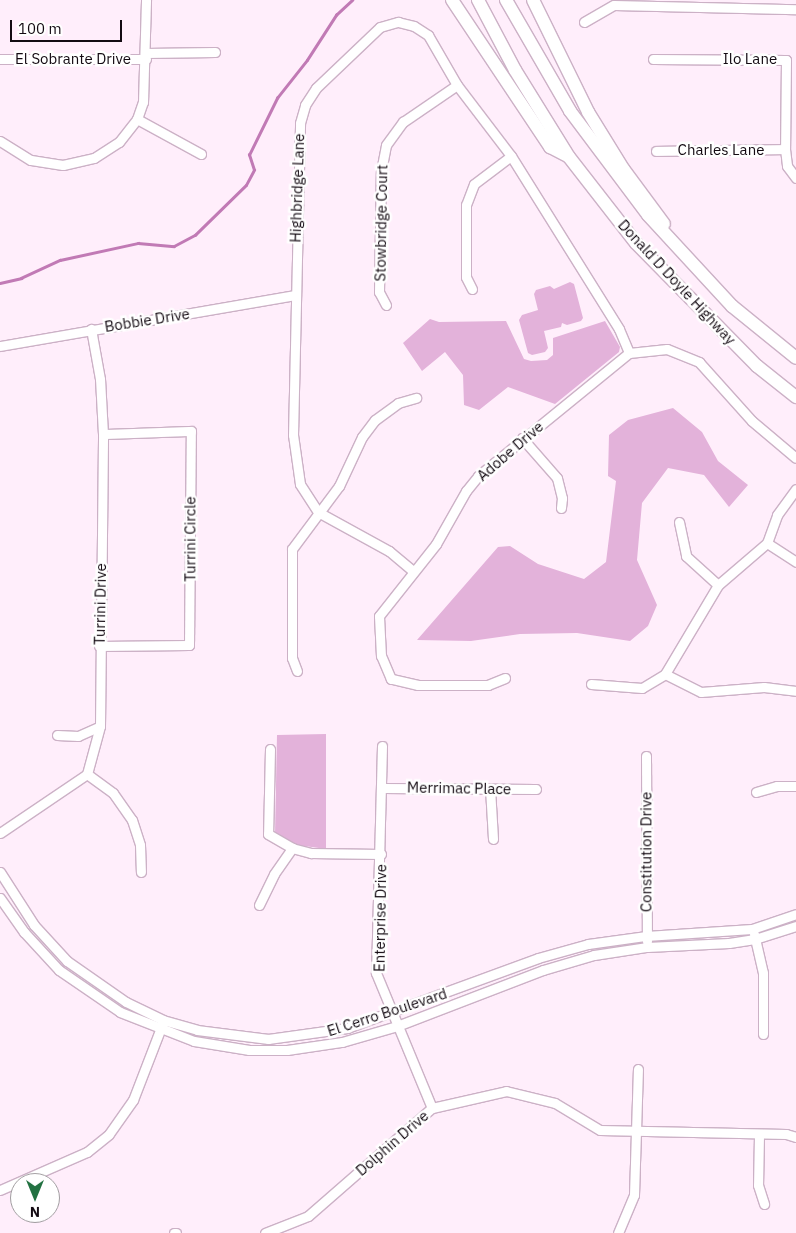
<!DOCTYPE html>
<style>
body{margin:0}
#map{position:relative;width:796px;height:1233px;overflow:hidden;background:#ffeefb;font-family:"IBM Plex Sans",sans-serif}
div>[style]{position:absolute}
.green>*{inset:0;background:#e3b2da}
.stream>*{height:2.5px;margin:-1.25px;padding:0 1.25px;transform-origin:1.25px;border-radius:1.25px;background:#c17ab5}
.roads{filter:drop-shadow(1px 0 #ccb1c6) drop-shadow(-1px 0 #ccb1c6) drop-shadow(0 1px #ccb1c6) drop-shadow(0 -1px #ccb1c6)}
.minor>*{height:9px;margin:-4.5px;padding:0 4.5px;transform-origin:4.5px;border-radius:4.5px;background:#fff}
.highway>*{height:12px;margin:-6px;padding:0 6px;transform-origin:6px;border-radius:6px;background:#fff}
span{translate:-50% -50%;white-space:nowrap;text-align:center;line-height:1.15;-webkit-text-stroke:5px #fff;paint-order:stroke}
.street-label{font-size:15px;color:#130a12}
.north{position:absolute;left:10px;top:1173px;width:50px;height:50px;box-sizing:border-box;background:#fff;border:1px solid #a19da0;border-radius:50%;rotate:180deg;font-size:14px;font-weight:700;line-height:20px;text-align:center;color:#130a12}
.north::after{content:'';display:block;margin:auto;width:18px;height:22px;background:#227141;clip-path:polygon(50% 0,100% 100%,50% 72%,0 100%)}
.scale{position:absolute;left:10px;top:20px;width:112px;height:22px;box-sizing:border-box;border:2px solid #130a12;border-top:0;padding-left:6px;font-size:15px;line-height:18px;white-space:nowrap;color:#130a12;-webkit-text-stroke:4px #fff;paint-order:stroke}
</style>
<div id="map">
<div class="green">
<div style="clip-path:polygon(570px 282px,574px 284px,583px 318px,581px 321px,567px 325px,562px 323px,561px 327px,544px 331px,548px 348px,545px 352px,532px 355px,528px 353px,519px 320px,522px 315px,538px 310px,534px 294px,536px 290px,550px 286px,554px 289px)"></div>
<div style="clip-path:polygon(430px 319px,439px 322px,506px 321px,524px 359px,531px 361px,547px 360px,553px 355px,553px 338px,605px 321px,620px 347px,619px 352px,555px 404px,508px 387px,479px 410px,464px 405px,463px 375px,445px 352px,422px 371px,403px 343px)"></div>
<div style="clip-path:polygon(673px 408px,702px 432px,718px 461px,748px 485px,729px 507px,704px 475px,668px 468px,642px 503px,637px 560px,657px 605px,648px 626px,630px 641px,577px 633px,520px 634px,471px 641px,417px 640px,498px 547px,510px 546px,538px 564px,584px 579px,606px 562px,616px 481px,608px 476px,609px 435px,628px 420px)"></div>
<div style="clip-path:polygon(326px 734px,326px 849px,290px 844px,275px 835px,277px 735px)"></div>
</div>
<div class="stream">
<div style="left:0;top:283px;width:22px;rotate:-13deg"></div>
<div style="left:21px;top:278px;width:43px;rotate:-24.8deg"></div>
<div style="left:60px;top:260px;width:80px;rotate:-12.3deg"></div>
<div style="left:138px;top:243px;width:36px;rotate:5deg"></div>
<div style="left:174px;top:246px;width:24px;rotate:-28deg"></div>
<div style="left:195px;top:235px;width:71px;rotate:-44.4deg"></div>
<div style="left:246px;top:185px;width:17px;rotate:-62deg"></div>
<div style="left:254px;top:170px;width:16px;rotate:-108deg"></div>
<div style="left:249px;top:155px;width:64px;rotate:-63.8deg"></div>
<div style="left:277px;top:98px;width:48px;rotate:-51.7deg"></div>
<div style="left:307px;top:60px;width:54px;rotate:-57.2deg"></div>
<div style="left:336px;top:15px;width:22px;rotate:-43deg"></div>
</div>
<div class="roads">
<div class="minor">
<div style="left:584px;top:22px;width:34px;rotate:-30deg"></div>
<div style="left:614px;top:5px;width:182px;rotate:1.3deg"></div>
<div style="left:146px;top:53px;width:69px;rotate:-0.8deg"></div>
<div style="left:0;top:59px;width:146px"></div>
<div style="left:653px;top:59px;width:133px;rotate:0.4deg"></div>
<div style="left:786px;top:60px;width:89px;rotate:90.6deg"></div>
<div style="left:785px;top:149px;width:17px;rotate:83deg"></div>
<div style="left:787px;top:166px;width:15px;rotate:53deg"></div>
<div style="left:137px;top:119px;width:73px;rotate:28.7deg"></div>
<div style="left:0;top:141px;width:36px;rotate:32deg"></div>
<div style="left:31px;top:160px;width:32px;rotate:9deg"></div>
<div style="left:63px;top:165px;width:32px;rotate:-13deg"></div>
<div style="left:94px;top:158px;width:30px;rotate:-33deg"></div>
<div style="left:119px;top:142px;width:29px;rotate:-52deg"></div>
<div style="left:137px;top:119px;width:18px;rotate:-71deg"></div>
<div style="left:143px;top:102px;width:102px;rotate:-88.3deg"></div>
<div style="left:656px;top:151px;width:129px;rotate:-0.9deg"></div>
<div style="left:472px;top:289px;width:13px;rotate:-117deg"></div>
<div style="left:466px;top:277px;width:72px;rotate:-90deg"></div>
<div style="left:466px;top:205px;width:22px;rotate:-69deg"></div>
<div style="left:474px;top:184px;width:46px;rotate:-37.1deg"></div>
<div style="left:386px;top:305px;width:15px;rotate:-118deg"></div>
<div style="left:379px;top:292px;width:121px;rotate:-89.1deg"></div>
<div style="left:381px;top:171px;width:26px;rotate:-79deg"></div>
<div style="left:386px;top:145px;width:29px;rotate:-54deg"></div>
<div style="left:403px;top:122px;width:65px;rotate:-34.4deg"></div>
<div style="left:0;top:346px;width:298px;rotate:-9.8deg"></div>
<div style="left:522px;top:438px;width:53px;rotate:48.8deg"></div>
<div style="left:557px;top:478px;width:21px;rotate:76deg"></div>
<div style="left:562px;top:498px;width:10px;rotate:96deg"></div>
<div style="left:679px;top:522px;width:35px;rotate:78deg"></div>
<div style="left:686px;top:556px;width:43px;rotate:42.2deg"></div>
<div style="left:767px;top:543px;width:35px;rotate:33deg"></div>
<div style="left:413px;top:571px;width:31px;rotate:-140deg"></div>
<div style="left:389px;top:551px;width:81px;rotate:-151.2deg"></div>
<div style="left:318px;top:512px;width:33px;rotate:-123deg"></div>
<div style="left:300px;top:484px;width:49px;rotate:-98.1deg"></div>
<div style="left:293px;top:435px;width:312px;rotate:-88.7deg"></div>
<div style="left:300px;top:123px;width:19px;rotate:-74deg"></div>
<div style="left:305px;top:105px;width:20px;rotate:-57deg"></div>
<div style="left:316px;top:88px;width:88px;rotate:-43.6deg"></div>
<div style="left:380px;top:27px;width:19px;rotate:-16deg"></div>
<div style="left:398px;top:22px;width:16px;rotate:14deg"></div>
<div style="left:414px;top:26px;width:17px;rotate:33deg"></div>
<div style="left:428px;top:35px;width:58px;rotate:59.9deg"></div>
<div style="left:457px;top:85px;width:89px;rotate:52.7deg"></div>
<div style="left:511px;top:156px;width:204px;rotate:58deg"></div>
<div style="left:619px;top:329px;width:26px;rotate:67deg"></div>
<div style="left:99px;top:646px;width:90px;rotate:-0.6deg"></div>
<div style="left:189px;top:645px;width:214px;rotate:-89.5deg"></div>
<div style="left:191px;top:431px;width:88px;rotate:178deg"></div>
<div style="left:297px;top:671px;width:14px;rotate:-111deg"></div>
<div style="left:292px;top:658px;width:109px;rotate:-90deg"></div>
<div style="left:292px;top:549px;width:79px;rotate:-53.3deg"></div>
<div style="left:339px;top:486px;width:54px;rotate:-64.9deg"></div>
<div style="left:362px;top:437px;width:21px;rotate:-53deg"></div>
<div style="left:375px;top:420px;width:29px;rotate:-36deg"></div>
<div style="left:398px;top:403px;width:19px;rotate:-16deg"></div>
<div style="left:665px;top:674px;width:40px;rotate:26.6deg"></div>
<div style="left:701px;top:692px;width:63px;rotate:-4.5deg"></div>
<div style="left:764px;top:687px;width:32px;rotate:7deg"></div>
<div style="left:505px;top:678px;width:18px;rotate:158deg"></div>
<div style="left:488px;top:685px;width:70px;rotate:180deg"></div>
<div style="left:418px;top:685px;width:28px;rotate:-167deg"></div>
<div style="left:391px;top:679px;width:25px;rotate:-113deg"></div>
<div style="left:381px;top:656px;width:40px;rotate:-92.9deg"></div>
<div style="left:379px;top:616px;width:92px;rotate:-51.6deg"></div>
<div style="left:436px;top:544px;width:61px;rotate:-60.5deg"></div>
<div style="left:466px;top:491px;width:19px;rotate:-51deg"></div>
<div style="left:478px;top:476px;width:195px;rotate:-39.2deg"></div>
<div style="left:629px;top:353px;width:38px;rotate:-6deg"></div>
<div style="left:667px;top:349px;width:35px;rotate:22deg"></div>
<div style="left:699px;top:362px;width:79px;rotate:48.1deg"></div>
<div style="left:752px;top:421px;width:57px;rotate:40.1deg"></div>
<div style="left:591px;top:684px;width:51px;rotate:4.5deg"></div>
<div style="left:642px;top:688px;width:27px;rotate:-31deg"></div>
<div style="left:665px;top:674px;width:104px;rotate:-59.2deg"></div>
<div style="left:718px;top:585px;width:65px;rotate:-40.6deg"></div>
<div style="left:767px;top:543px;width:30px;rotate:-70deg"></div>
<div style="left:777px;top:515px;width:32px;rotate:-54deg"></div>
<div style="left:57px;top:735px;width:21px;rotate:3deg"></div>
<div style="left:78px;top:736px;width:24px;rotate:-24deg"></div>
<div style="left:382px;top:746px;width:227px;rotate:91.5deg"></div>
<div style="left:376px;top:973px;width:146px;rotate:67.5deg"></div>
<div style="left:270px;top:749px;width:85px;rotate:91.3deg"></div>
<div style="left:268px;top:834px;width:28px;rotate:30deg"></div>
<div style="left:292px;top:848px;width:20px;rotate:15deg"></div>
<div style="left:311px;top:853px;width:70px;rotate:0.8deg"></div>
<div style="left:646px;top:756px;width:185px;rotate:89.7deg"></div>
<div style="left:87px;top:774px;width:32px;rotate:36deg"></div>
<div style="left:113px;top:793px;width:33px;rotate:55deg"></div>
<div style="left:132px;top:820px;width:26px;rotate:72deg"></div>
<div style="left:140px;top:845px;width:27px;rotate:88deg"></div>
<div style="left:383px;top:788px;width:153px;rotate:0.4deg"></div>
<div style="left:490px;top:788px;width:51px;rotate:86.6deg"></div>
<div style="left:756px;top:792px;width:22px;rotate:-16deg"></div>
<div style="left:777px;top:786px;width:19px"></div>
<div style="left:0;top:833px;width:105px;rotate:-34.1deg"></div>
<div style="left:87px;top:774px;width:50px;rotate:-74.8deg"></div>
<div style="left:100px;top:726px;width:292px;rotate:-89.4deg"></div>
<div style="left:103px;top:434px;width:55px;rotate:-93.1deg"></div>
<div style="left:100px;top:379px;width:51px;rotate:-100.2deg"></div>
<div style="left:0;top:872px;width:63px;rotate:57.3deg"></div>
<div style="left:34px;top:925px;width:49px;rotate:47.5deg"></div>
<div style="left:67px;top:961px;width:72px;rotate:34.8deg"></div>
<div style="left:126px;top:1002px;width:41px;rotate:25.9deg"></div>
<div style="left:163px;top:1020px;width:35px;rotate:16deg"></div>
<div style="left:197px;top:1030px;width:72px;rotate:7.2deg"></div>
<div style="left:268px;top:1039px;width:80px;rotate:-7.9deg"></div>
<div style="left:347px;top:1028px;width:203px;rotate:-20.1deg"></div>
<div style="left:538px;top:958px;width:52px;rotate:-15.6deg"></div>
<div style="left:588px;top:944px;width:59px;rotate:-7.9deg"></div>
<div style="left:646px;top:936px;width:106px;rotate:-3.8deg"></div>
<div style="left:752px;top:929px;width:46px;rotate:-18.8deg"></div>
<div style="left:0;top:898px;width:42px;rotate:54.8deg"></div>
<div style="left:24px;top:932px;width:52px;rotate:47.4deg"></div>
<div style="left:59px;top:970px;width:74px;rotate:34.5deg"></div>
<div style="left:120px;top:1012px;width:79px;rotate:21.4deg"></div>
<div style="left:194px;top:1041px;width:56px;rotate:9.3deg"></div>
<div style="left:249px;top:1050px;width:38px"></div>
<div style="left:287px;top:1050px;width:56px;rotate:-8.3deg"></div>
<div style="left:342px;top:1042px;width:57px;rotate:-16.2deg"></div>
<div style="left:397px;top:1026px;width:156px;rotate:-21deg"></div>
<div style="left:543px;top:970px;width:53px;rotate:-16.4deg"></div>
<div style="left:594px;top:955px;width:54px;rotate:-8.6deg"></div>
<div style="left:647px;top:947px;width:82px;rotate:-2.8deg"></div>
<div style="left:729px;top:943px;width:26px;rotate:-9deg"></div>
<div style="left:755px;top:939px;width:43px;rotate:-17.6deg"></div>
<div style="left:259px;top:905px;width:34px;rotate:-64deg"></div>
<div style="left:274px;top:874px;width:32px;rotate:-55deg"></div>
<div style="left:754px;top:934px;width:40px;rotate:77deg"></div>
<div style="left:763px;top:973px;width:61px;rotate:90deg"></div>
<div style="left:759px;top:1135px;width:50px;rotate:91.1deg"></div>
<div style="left:758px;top:1185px;width:20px;rotate:72deg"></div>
<div style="left:0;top:1190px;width:95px;rotate:-23.6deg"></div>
<div style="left:87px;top:1152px;width:28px;rotate:-39deg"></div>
<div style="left:109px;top:1134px;width:42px;rotate:-54.8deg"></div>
<div style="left:133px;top:1100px;width:80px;rotate:-68.9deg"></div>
<div style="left:174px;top:1233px;width:2px"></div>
<div style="left:265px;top:1233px;width:46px;rotate:-21.6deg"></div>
<div style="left:308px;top:1216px;width:164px;rotate:-41.1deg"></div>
<div style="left:432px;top:1108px;width:76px;rotate:-12.9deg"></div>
<div style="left:506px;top:1091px;width:50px;rotate:13.8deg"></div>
<div style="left:555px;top:1103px;width:52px;rotate:31deg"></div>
<div style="left:600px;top:1130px;width:186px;rotate:1.2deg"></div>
<div style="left:786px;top:1134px;width:10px;rotate:17deg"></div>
<div style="left:618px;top:1233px;width:41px;rotate:-67.2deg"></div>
<div style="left:634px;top:1195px;width:126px;rotate:-88.2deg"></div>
</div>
<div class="highway">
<div style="left:452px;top:0;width:177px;rotate:56.3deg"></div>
<div style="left:550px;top:147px;width:20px;rotate:27deg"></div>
<div style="left:478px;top:0;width:79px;rotate:62.1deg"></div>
<div style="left:515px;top:70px;width:102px;rotate:58.2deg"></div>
<div style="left:569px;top:157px;width:109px;rotate:52.1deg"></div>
<div style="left:636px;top:243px;width:173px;rotate:45.5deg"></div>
<div style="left:757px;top:366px;width:50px;rotate:38.5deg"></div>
<div style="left:506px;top:0;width:128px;rotate:60deg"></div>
<div style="left:570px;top:111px;width:130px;rotate:53.1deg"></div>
<div style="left:648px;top:215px;width:124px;rotate:47.3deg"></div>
<div style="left:732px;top:306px;width:82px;rotate:39.1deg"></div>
<div style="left:533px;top:0;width:125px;rotate:63.8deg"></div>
<div style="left:588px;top:112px;width:68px;rotate:58.2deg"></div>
<div style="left:624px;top:170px;width:67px;rotate:53.5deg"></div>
</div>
</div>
<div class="street-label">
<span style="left:73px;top:59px">El Sobrante Drive</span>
<span style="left:750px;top:59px">Ilo Lane</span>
<span style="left:721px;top:150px">Charles Lane</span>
<span style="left:297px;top:188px;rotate:-88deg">Highbridge Lane</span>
<span style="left:381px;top:223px;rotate:-89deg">Stowbridge Court</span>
<span style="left:677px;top:282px;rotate:47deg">Donald D Doyle Highway</span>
<span style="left:147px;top:320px;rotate:-9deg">Bobbie Drive</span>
<span style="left:510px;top:451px;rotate:-41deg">Adobe Drive</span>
<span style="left:190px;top:539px;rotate:-90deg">Turrini Circle</span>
<span style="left:100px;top:604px;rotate:-89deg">Turrini Drive</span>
<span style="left:459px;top:788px;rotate:1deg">Merrimac Place</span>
<span style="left:646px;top:852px;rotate:-90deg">Constitution Drive</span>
<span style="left:380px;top:918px;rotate:-89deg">Enterprise Drive</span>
<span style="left:387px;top:1012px;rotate:-18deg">El Cerro Boulevard</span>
<span style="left:392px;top:1143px;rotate:-41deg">Dolphin Drive</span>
</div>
<div class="north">N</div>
<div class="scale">100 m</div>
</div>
